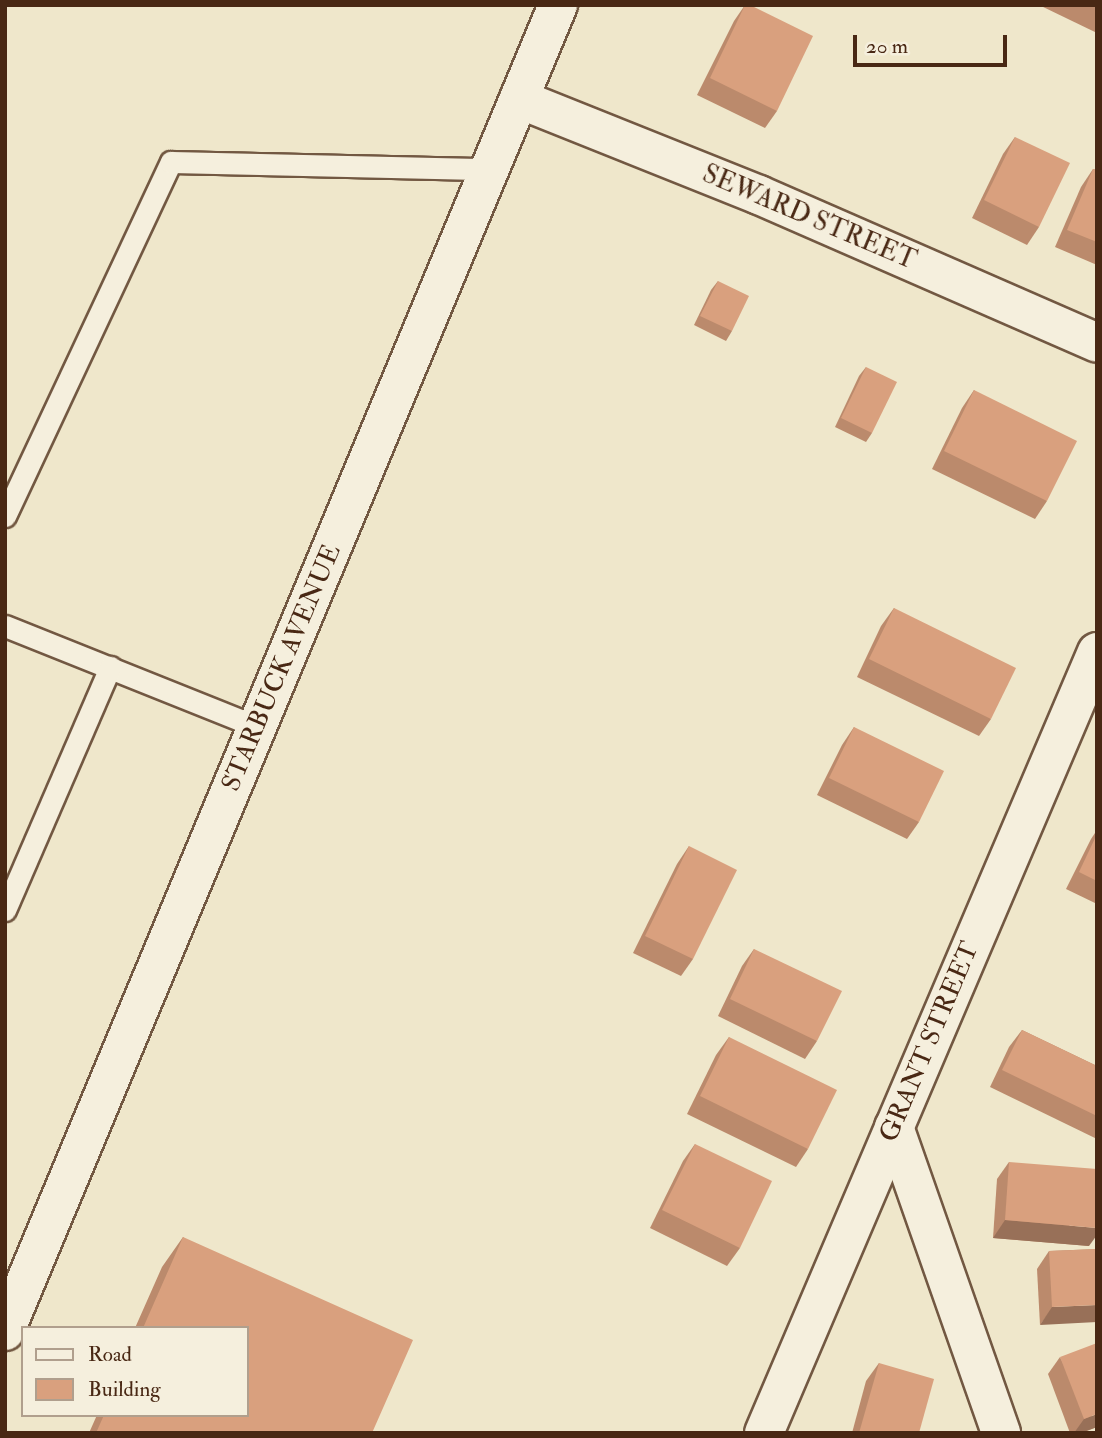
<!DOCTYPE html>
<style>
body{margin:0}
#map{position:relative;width:1102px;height:1438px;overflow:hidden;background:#efe7cb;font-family:"IM FELL Double Pica",serif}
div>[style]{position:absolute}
.roads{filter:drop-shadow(2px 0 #725842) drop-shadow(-2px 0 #725842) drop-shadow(0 2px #725842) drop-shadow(0 -2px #725842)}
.service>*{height:21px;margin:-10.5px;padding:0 10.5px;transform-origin:10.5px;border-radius:10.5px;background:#f5efdd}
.minor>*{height:38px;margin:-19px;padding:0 19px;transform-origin:19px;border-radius:19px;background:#f5efdd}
.tertiary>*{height:38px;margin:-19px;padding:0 19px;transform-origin:19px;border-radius:19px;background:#f5efdd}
.wall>*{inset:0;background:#bb8a6c}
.shaded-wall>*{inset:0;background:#987058}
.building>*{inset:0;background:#d9a07e}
span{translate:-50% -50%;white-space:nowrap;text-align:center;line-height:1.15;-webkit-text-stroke:5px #f5efdd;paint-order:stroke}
.street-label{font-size:26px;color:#492814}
.frame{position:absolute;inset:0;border:7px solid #492814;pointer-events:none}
.legend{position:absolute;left:21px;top:1326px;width:228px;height:91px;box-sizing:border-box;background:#f5efdd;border:2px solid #b09f8d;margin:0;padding:9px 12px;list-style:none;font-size:21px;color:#492814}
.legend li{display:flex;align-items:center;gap:14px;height:35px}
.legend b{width:35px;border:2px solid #b09f8d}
.scale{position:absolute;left:853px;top:35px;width:154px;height:32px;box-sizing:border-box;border:4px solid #492814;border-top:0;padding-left:9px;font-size:21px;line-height:24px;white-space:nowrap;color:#492814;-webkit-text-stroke:5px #f5efdd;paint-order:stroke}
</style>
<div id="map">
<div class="roads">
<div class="service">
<div style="left:5px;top:516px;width:391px;rotate:-64.9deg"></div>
<div style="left:171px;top:162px;width:319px;rotate:1.3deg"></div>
<div style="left:5px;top:626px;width:271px;rotate:21.8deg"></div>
<div style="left:5px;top:910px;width:265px;rotate:-66.6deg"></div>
</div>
<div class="minor">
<div style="left:519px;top:99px;width:258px;rotate:21.8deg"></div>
<div style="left:759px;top:195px;width:369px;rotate:23.6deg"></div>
<div style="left:894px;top:1127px;width:324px;rotate:70.7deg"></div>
<div style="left:764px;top:1433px;width:849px;rotate:-66.91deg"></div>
</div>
<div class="tertiary">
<div style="left:5px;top:1331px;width:1437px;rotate:-67.36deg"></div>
</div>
</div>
<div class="wall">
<div style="clip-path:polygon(745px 5px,777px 111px,765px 128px,697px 95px,734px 21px)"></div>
<div style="clip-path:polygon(1039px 5px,1097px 5px,1097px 33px)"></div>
<div style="clip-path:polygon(1015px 137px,1039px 227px,1027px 245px,972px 218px,1003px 154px)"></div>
<div style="clip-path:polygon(1093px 169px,1097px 170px,1097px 265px,1055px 247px,1081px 187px)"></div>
<div style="clip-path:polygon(718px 281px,732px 331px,726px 341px,694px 325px,711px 290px)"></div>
<div style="clip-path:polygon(866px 367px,872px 433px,866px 442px,835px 427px,859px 376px)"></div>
<div style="clip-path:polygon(974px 390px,1047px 501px,1035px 519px,932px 469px,962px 408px)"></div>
<div style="clip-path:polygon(894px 608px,991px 719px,979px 736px,857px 677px,881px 626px)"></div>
<div style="clip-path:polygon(854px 727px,919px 822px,907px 839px,817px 795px,842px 745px)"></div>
<div style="clip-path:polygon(1097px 830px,1097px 904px,1066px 889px,1091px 839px)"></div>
<div style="clip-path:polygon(689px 846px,693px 959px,681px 976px,633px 953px,677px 864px)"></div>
<div style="clip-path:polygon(754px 949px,817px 1041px,805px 1059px,718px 1016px,742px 966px)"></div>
<div style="clip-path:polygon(1022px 1030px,1097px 1066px,1097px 1139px,990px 1087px,1009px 1047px)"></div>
<div style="clip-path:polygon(729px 1037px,808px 1149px,796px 1167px,687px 1114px,716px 1055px)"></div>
<div style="clip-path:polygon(695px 1144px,740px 1248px,727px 1266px,650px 1228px,683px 1161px)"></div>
<div style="clip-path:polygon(1009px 1162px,1089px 1246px,993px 1238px,997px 1179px)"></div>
<div style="clip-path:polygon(183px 1237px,372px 1433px,89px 1433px,97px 1415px,247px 1415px,247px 1328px,135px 1328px,162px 1267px)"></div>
<div style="clip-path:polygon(1097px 1249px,1040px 1325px,1037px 1269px,1049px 1251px)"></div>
<div style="clip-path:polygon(1060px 1357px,1097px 1427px,1081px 1433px,1070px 1433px,1048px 1374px)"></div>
<div style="clip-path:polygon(879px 1363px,919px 1433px,852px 1433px,866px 1381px)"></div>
</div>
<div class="shaded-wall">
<div style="clip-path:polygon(1005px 1220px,1097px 1228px,1097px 1235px,1089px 1246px,993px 1238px)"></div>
<div style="clip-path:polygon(1097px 1305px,1097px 1322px,1040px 1325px,1052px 1307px)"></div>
<div style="clip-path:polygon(1097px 1414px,1097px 1427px,1081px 1433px,1074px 1433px,1084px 1419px)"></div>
</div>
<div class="building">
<div style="clip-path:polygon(745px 5px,750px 5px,813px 36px,777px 111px,710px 78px)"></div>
<div style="clip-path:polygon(1015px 137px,1070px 163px,1039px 227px,984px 200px)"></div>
<div style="clip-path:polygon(1093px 169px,1097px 170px,1097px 242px,1067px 230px)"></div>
<div style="clip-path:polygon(718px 281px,749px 296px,732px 331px,700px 316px)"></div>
<div style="clip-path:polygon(866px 367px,897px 382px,872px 433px,841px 418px)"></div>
<div style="clip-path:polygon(974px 390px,1077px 441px,1047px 501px,944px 451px)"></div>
<div style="clip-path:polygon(894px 608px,1016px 668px,991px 719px,869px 659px)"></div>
<div style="clip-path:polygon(854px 727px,944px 771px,919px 822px,829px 778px)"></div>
<div style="clip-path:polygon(1097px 834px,1097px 881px,1079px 872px)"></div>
<div style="clip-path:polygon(689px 846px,737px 870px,693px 959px,645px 936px)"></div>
<div style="clip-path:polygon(754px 949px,842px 991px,817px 1041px,730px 999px)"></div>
<div style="clip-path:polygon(1022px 1030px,1097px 1066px,1097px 1116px,1002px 1070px)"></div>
<div style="clip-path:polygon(729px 1037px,837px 1090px,808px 1149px,700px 1096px)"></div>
<div style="clip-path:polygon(695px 1144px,772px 1181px,740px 1248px,662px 1210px)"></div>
<div style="clip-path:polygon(1009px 1162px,1097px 1169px,1097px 1228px,1005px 1220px)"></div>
<div style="clip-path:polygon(183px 1237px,413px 1340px,372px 1433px,96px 1433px,104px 1415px,247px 1415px,247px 1328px,143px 1328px)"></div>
<div style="clip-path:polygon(1097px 1249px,1097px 1305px,1052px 1307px,1049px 1251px)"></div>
<div style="clip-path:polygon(1097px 1343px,1097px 1414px,1084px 1419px,1060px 1357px)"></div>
<div style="clip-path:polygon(879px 1363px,934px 1379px,919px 1433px,859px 1433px)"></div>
</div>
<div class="street-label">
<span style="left:809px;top:218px;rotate:23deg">SEWARD STREET</span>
<span style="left:282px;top:668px;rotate:-67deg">STARBUCK AVENUE</span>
<span style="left:930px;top:1042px;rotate:-67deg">GRANT STREET</span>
</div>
<div class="frame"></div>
<ul class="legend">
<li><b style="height:9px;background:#f5efdd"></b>Road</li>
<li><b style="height:19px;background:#d9a07e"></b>Building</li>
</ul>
<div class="scale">20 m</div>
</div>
